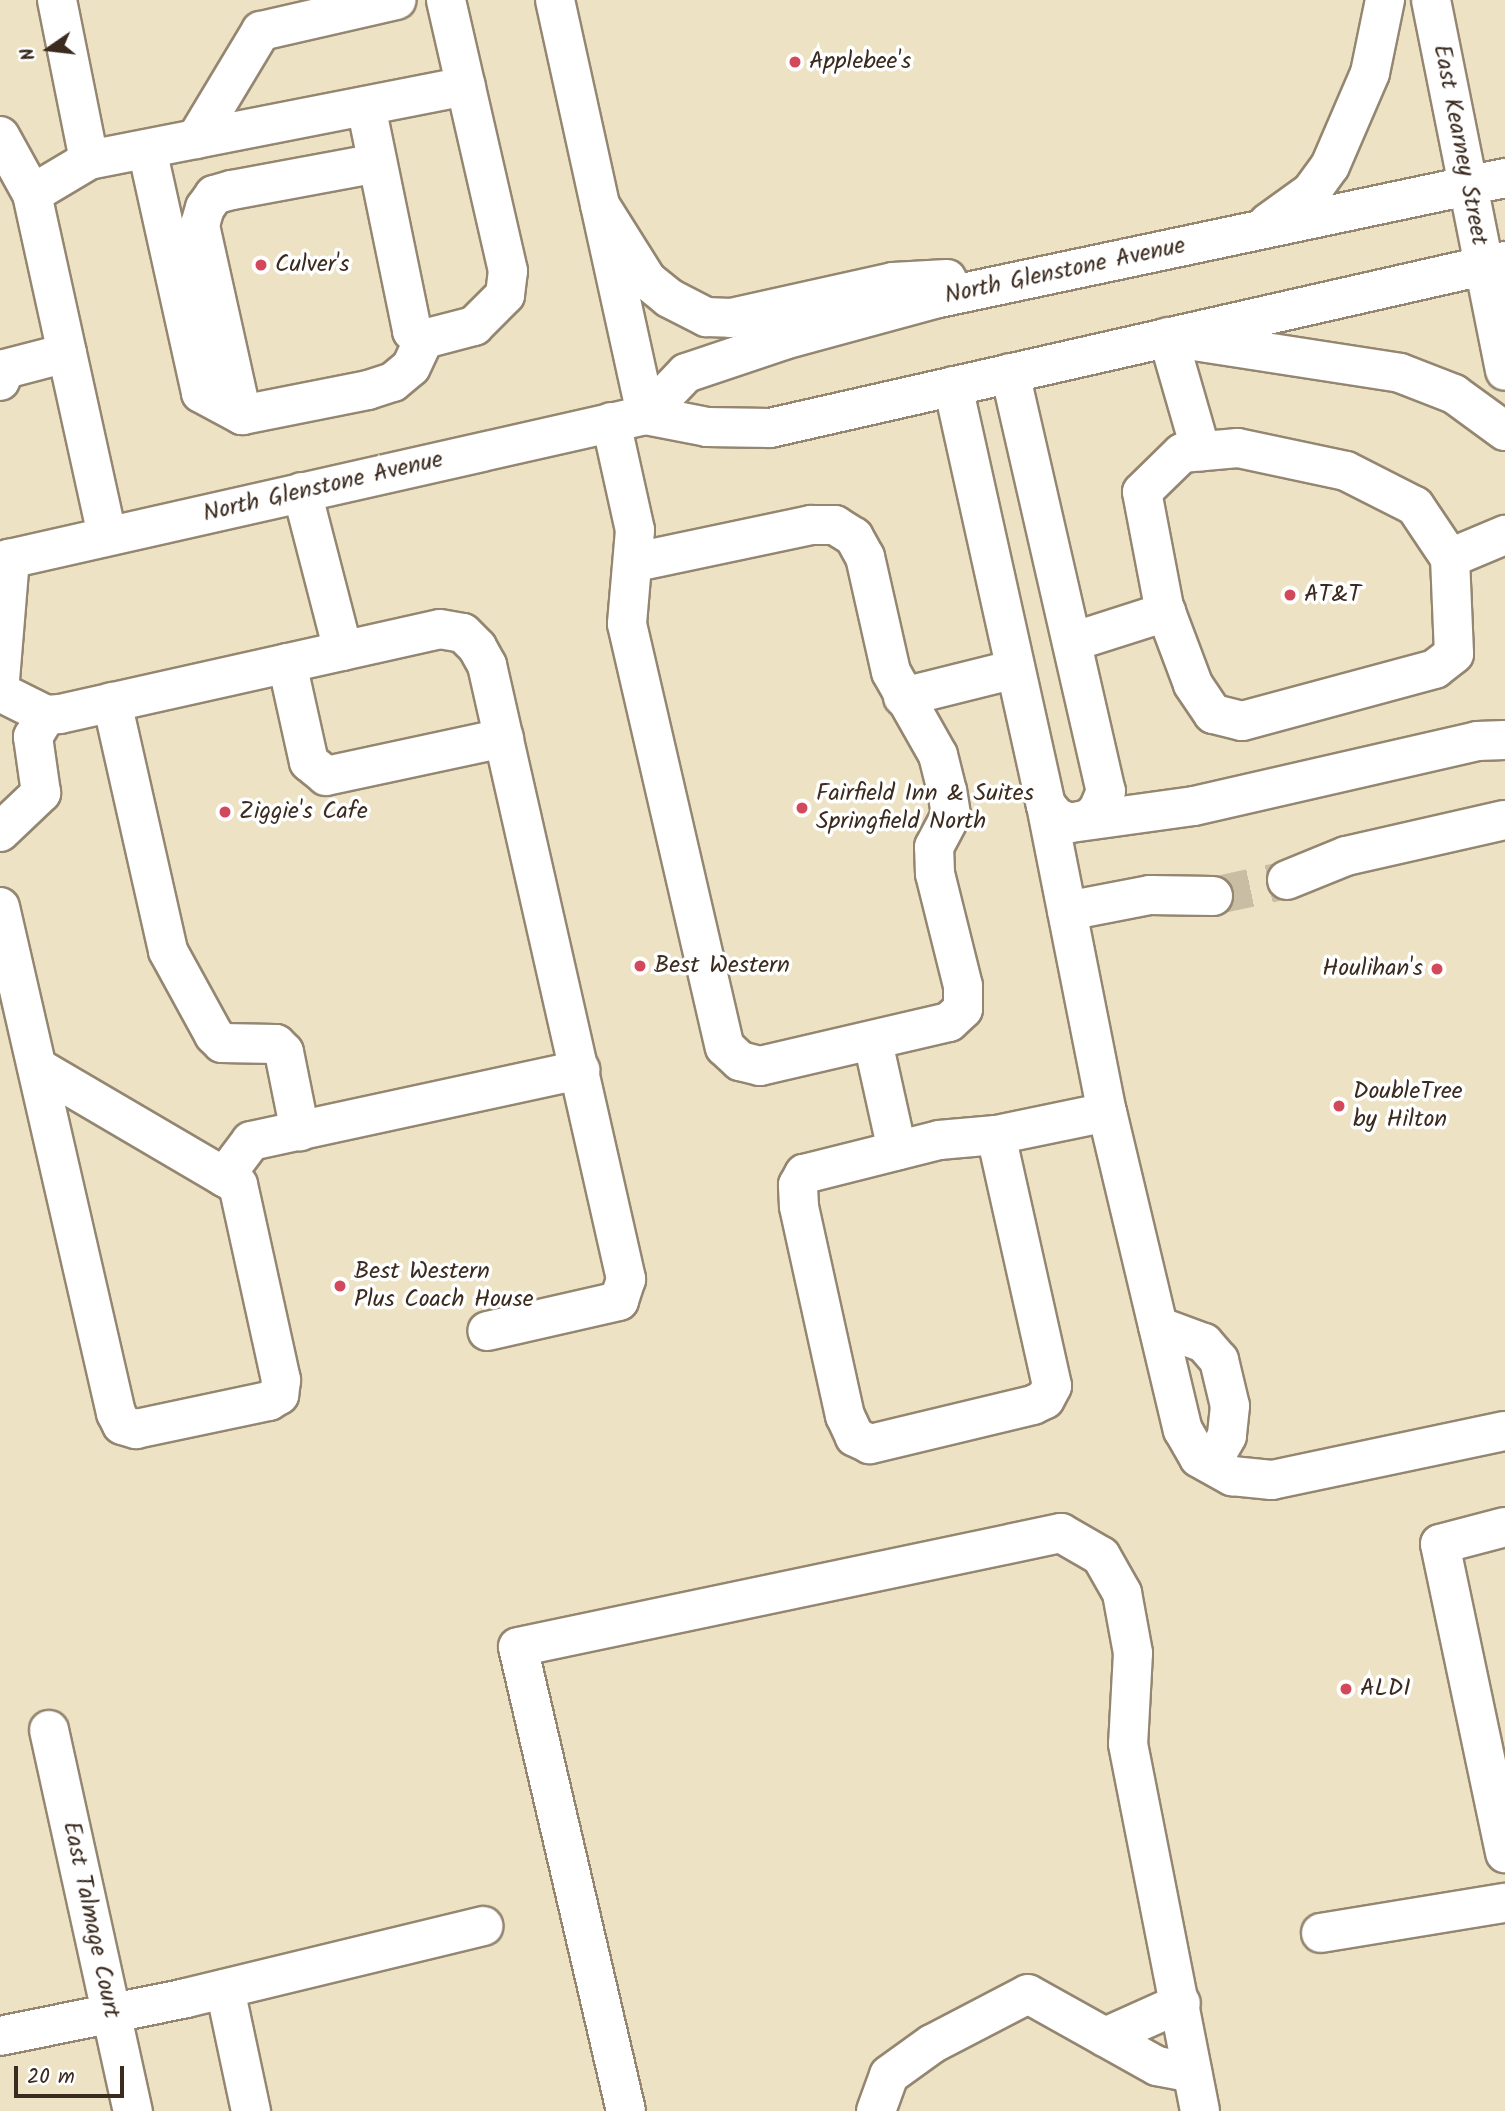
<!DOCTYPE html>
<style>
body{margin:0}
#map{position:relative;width:1505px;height:2111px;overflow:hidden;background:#ede3c4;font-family:Kalam,sans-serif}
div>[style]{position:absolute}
.minor-tunnel>*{height:38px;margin-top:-19px;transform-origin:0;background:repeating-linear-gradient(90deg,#c9bea3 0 38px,transparent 0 57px)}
.roads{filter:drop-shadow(2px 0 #948671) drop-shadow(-2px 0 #948671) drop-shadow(0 2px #948671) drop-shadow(0 -2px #948671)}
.minor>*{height:38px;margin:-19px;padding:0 19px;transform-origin:19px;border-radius:19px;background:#fff}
.major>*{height:38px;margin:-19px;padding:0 19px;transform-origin:19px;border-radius:19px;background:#fff}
.dots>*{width:19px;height:19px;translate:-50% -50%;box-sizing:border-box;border:4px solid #fff;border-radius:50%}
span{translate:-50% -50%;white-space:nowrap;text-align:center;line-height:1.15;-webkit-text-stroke:7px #fff;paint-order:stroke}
.poi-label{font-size:24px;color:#3b2a1e}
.left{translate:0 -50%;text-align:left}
.right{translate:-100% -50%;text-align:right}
.street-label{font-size:24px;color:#3b2a1e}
.north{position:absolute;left:14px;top:14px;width:70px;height:70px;-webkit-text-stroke:5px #fff;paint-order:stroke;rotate:256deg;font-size:19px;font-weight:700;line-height:28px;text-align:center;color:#3b2a1e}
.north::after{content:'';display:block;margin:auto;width:24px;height:32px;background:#3b2a1e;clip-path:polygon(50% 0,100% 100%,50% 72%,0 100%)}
.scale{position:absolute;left:14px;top:2066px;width:110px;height:32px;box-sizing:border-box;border:4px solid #3b2a1e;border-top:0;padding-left:9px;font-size:21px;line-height:24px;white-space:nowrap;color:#3b2a1e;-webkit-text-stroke:5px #fff;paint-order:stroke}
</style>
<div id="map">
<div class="minor-tunnel">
<div style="left:1213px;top:896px;width:76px;rotate:-12.2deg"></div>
</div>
<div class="roads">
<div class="minor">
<div style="left:57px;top:0;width:163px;rotate:78.7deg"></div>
<div style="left:555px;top:0;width:425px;rotate:77.6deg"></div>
<div style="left:366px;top:106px;width:230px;rotate:78.4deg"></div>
<div style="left:412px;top:331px;width:14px;rotate:34deg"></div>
<div style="left:424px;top:339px;width:52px;rotate:-14.6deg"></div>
<div style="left:474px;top:326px;width:44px;rotate:-45deg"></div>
<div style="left:505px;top:295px;width:24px;rotate:-83deg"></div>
<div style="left:508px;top:271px;width:278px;rotate:-102.9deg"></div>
<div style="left:0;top:136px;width:66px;rotate:61.1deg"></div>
<div style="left:32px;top:194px;width:350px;rotate:77.6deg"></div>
<div style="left:196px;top:139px;width:126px;rotate:-59deg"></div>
<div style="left:261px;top:31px;width:139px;rotate:-12.9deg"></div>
<div style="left:147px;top:149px;width:250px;rotate:77.5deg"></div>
<div style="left:201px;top:393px;width:47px;rotate:28.2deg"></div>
<div style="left:242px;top:415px;width:128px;rotate:-11.2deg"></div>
<div style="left:368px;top:390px;width:26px;rotate:-18deg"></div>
<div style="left:393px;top:382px;width:23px;rotate:-40deg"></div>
<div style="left:411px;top:367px;width:31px;rotate:-65deg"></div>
<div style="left:32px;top:194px;width:66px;rotate:-30.8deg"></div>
<div style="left:89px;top:160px;width:384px;rotate:-11.1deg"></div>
<div style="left:1168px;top:337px;width:119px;rotate:73.9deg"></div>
<div style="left:1010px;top:373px;width:429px;rotate:77.1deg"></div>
<div style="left:1106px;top:791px;width:21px;rotate:113deg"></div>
<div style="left:1098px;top:810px;width:13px;rotate:135deg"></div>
<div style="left:1089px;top:819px;width:19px;rotate:168deg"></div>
<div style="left:1070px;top:823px;width:15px;rotate:-157deg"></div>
<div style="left:1056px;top:817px;width:16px;rotate:-130deg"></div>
<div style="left:0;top:381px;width:13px;rotate:-67deg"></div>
<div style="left:5px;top:369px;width:64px;rotate:-14.5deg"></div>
<div style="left:953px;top:386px;width:429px;rotate:77.5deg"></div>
<div style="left:1046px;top:805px;width:313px;rotate:78.8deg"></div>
<div style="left:1107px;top:1112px;width:327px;rotate:76.6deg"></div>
<div style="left:1183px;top:1430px;width:32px;rotate:60deg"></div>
<div style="left:1199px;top:1458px;width:38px;rotate:29deg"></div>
<div style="left:1232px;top:1476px;width:40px;rotate:5.7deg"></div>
<div style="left:1272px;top:1480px;width:238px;rotate:-11.9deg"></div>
<div style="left:242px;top:415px;width:195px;rotate:-102.5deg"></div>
<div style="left:200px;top:225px;width:18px;rotate:-74deg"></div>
<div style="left:205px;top:208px;width:16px;rotate:-55deg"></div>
<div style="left:214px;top:195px;width:19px;rotate:-16deg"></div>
<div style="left:232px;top:190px;width:147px;rotate:-10.5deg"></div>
<div style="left:611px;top:422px;width:111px;rotate:77.5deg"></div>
<div style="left:635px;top:530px;width:94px;rotate:94.9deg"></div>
<div style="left:627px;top:624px;width:434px;rotate:77deg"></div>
<div style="left:725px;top:1047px;width:21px;rotate:43deg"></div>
<div style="left:740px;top:1061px;width:21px;rotate:14deg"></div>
<div style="left:760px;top:1066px;width:194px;rotate:-13.1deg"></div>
<div style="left:949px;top:1022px;width:19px;rotate:-43deg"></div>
<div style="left:963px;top:1009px;width:23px;rotate:-90deg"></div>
<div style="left:963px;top:986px;width:115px;rotate:-104deg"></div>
<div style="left:935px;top:874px;width:27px;rotate:-92deg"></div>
<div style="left:934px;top:847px;width:36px;rotate:-62deg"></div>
<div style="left:951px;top:815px;width:24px;rotate:-99deg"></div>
<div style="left:947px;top:791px;width:37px;rotate:-104deg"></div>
<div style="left:938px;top:755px;width:95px;rotate:-119.5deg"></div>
<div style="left:891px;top:672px;width:118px;rotate:-102.7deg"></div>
<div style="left:865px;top:557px;width:23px;rotate:-119deg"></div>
<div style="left:854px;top:537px;width:22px;rotate:-148deg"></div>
<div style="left:835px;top:525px;width:24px;rotate:180deg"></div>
<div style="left:811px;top:525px;width:180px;rotate:168.1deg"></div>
<div style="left:302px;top:492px;width:164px;rotate:75.5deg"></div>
<div style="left:1450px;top:558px;width:96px;rotate:87.6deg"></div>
<div style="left:1454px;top:654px;width:24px;rotate:142deg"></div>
<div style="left:1435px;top:669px;width:200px;rotate:164.9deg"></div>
<div style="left:1242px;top:721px;width:30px;rotate:-166deg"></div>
<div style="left:1213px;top:714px;width:36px;rotate:-124deg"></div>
<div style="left:1193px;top:684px;width:82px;rotate:-110.6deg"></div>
<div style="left:1164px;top:607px;width:117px;rotate:-100.8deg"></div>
<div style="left:1142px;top:492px;width:56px;rotate:-44.3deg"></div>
<div style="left:1182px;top:453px;width:56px;rotate:-5.1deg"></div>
<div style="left:1238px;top:448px;width:110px;rotate:12deg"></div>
<div style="left:1346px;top:471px;width:77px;rotate:26.9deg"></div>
<div style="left:1415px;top:506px;width:63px;rotate:56.1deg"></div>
<div style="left:1450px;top:558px;width:60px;rotate:-22.7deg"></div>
<div style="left:1072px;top:642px;width:99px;rotate:-17.7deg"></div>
<div style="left:287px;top:663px;width:101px;rotate:77.5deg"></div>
<div style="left:309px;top:762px;width:22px;rotate:39deg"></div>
<div style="left:326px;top:776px;width:182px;rotate:-12.1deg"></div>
<div style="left:0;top:680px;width:122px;rotate:-85.3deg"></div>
<div style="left:0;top:692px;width:51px;rotate:26.6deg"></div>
<div style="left:46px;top:715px;width:14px;rotate:-4deg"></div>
<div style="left:60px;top:714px;width:389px;rotate:-12.6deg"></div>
<div style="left:440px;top:629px;width:23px;rotate:10deg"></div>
<div style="left:463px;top:633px;width:20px;rotate:45deg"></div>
<div style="left:477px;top:647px;width:21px;rotate:61deg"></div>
<div style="left:487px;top:665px;width:630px;rotate:77.24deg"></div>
<div style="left:626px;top:1279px;width:23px;rotate:108deg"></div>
<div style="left:619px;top:1301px;width:135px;rotate:167.2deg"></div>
<div style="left:903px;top:697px;width:115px;rotate:-14deg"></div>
<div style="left:112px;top:702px;width:255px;rotate:77.3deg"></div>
<div style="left:168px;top:951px;width:96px;rotate:61.3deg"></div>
<div style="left:214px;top:1035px;width:11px;rotate:45deg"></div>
<div style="left:222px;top:1043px;width:54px;rotate:1.1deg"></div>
<div style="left:276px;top:1044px;width:11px;rotate:45deg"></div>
<div style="left:284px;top:1052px;width:81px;rotate:78.6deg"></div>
<div style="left:1071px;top:823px;width:124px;rotate:-7.9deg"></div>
<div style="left:1194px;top:806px;width:290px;rotate:-12.9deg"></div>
<div style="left:1477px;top:741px;width:28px;rotate:-2deg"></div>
<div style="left:0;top:832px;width:57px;rotate:-43.6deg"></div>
<div style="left:41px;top:793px;width:57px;rotate:-98.1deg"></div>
<div style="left:33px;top:737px;width:26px;rotate:-59deg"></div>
<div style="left:1287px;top:880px;width:64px;rotate:-22.1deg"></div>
<div style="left:1346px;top:856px;width:163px;rotate:-12.8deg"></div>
<div style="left:0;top:907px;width:519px;rotate:77.09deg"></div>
<div style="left:116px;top:1413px;width:13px;rotate:63deg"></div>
<div style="left:122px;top:1425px;width:15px;rotate:16deg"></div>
<div style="left:136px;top:1429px;width:136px;rotate:-11.9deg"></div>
<div style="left:269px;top:1401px;width:12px;rotate:-31deg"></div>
<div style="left:279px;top:1395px;width:15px;rotate:-82deg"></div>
<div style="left:281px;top:1380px;width:200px;rotate:-102.4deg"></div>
<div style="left:238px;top:1185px;width:233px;rotate:-149.6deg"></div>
<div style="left:1067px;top:911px;width:85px;rotate:-10.9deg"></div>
<div style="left:1150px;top:895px;width:63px;rotate:0.9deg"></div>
<div style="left:873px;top:1042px;width:111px;rotate:77.5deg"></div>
<div style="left:996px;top:1135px;width:257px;rotate:77.4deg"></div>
<div style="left:1052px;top:1386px;width:15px;rotate:118deg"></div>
<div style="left:1045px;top:1399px;width:13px;rotate:153deg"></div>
<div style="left:1033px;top:1405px;width:168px;rotate:166.5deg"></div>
<div style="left:870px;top:1444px;width:17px;rotate:-155deg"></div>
<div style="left:855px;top:1437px;width:23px;rotate:-115deg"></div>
<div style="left:845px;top:1416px;width:215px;rotate:-102.4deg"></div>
<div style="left:799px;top:1206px;width:21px;rotate:-93deg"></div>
<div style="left:798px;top:1185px;width:13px;rotate:-61deg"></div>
<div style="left:804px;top:1174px;width:139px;rotate:-14.1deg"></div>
<div style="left:939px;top:1140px;width:57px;rotate:-5deg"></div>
<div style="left:996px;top:1135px;width:113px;rotate:-11.7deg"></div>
<div style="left:224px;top:1177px;width:45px;rotate:-53.1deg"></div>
<div style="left:251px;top:1141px;width:337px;rotate:-12.2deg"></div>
<div style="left:1158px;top:1326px;width:49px;rotate:20.3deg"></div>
<div style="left:1204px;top:1343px;width:23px;rotate:49deg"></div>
<div style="left:1219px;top:1360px;width:47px;rotate:76.6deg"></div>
<div style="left:1230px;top:1406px;width:30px;rotate:96deg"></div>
<div style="left:1227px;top:1436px;width:32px;rotate:120deg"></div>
<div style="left:1505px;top:1527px;width:67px;rotate:165.3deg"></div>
<div style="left:1440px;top:1544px;width:316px;rotate:78.1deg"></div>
<div style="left:49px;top:1730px;width:390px;rotate:77.6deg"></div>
<div style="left:1321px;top:1933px;width:186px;rotate:-9.3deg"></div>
<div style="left:225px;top:1989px;width:125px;rotate:78deg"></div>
<div style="left:0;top:2036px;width:190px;rotate:-11.5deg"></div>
<div style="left:186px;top:1998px;width:306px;rotate:-13.6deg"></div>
<div style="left:1105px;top:2037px;width:83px;rotate:-24.1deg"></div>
<div style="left:626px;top:2111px;width:476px;rotate:-103.1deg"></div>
<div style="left:518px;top:1647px;width:555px;rotate:-11.86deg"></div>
<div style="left:1061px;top:1533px;width:46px;rotate:29.9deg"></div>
<div style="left:1101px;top:1556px;width:43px;rotate:60.4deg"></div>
<div style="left:1122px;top:1593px;width:61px;rotate:79.6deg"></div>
<div style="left:1133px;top:1653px;width:91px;rotate:93.1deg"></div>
<div style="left:1128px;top:1744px;width:374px;rotate:78.9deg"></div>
<div style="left:876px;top:2111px;width:38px;rotate:-70deg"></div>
<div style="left:889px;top:2075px;width:53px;rotate:-35.8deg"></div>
<div style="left:932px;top:2044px;width:108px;rotate:-27.5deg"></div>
<div style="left:1028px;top:1994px;width:148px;rotate:29.2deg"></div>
<div style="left:1157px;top:2066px;width:36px;rotate:11deg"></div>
</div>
<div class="major">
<div style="left:1431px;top:0;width:378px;rotate:78.7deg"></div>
<div style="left:600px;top:205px;width:89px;rotate:57.9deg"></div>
<div style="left:647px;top:280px;width:28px;rotate:39deg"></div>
<div style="left:669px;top:298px;width:42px;rotate:27.2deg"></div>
<div style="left:706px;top:317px;width:25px;rotate:2deg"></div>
<div style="left:731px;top:318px;width:166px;rotate:-12.5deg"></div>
<div style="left:893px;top:282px;width:54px;rotate:-3.2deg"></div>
<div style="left:1268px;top:223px;width:53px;rotate:-35.8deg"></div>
<div style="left:1311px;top:192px;width:32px;rotate:-54deg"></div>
<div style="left:1330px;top:166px;width:101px;rotate:-66.7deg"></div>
<div style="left:1370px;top:73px;width:75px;rotate:-78.4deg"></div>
<div style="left:1194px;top:341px;width:208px;rotate:8.8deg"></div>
<div style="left:1400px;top:373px;width:58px;rotate:21.3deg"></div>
<div style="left:1454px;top:394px;width:63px;rotate:36deg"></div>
<div style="left:646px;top:415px;width:58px;rotate:-46.4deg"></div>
<div style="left:686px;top:373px;width:103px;rotate:-18.6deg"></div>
<div style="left:784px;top:340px;width:161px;rotate:-15.2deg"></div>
<div style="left:939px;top:298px;width:579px;rotate:-11.97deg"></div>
<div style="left:0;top:561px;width:662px;rotate:-12.74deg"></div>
<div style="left:646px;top:415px;width:62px;rotate:11.1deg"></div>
<div style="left:707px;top:427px;width:63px;rotate:0.9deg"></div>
<div style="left:770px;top:428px;width:754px;rotate:-12.8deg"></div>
</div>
</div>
<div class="dots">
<div style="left:795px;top:62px;background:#d1495b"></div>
<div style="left:261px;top:265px;background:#d1495b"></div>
<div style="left:1290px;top:595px;background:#d1495b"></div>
<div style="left:802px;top:808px;background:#d1495b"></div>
<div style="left:225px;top:812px;background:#d1495b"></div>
<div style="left:640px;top:966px;background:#d1495b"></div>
<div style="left:1437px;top:969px;background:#d1495b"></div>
<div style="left:1339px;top:1106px;background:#d1495b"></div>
<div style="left:340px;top:1286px;background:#d1495b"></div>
<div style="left:1346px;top:1689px;background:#d1495b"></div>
</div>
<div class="poi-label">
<span class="left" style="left:809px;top:62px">Applebee's</span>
<span class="left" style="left:275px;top:265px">Culver's</span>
<span class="left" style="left:1304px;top:595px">AT&amp;T</span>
<span class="left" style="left:816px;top:808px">Fairfield Inn &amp; Suites<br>Springfield North</span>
<span class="left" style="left:239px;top:812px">Ziggie's Cafe</span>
<span class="left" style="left:654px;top:966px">Best Western</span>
<span class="right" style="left:1423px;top:969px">Houlihan's</span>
<span class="left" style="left:1353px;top:1106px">DoubleTree<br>by Hilton</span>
<span class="left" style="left:354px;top:1286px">Best Western<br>Plus Coach House</span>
<span class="left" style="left:1360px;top:1689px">ALDI</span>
</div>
<div class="street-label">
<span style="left:1460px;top:145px;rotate:79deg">East Kearney Street</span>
<span style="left:1065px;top:271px;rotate:-12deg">North Glenstone Avenue</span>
<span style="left:323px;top:487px;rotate:-13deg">North Glenstone Avenue</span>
<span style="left:91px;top:1920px;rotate:78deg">East Talmage Court</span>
</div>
<div class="north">N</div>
<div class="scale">20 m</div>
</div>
